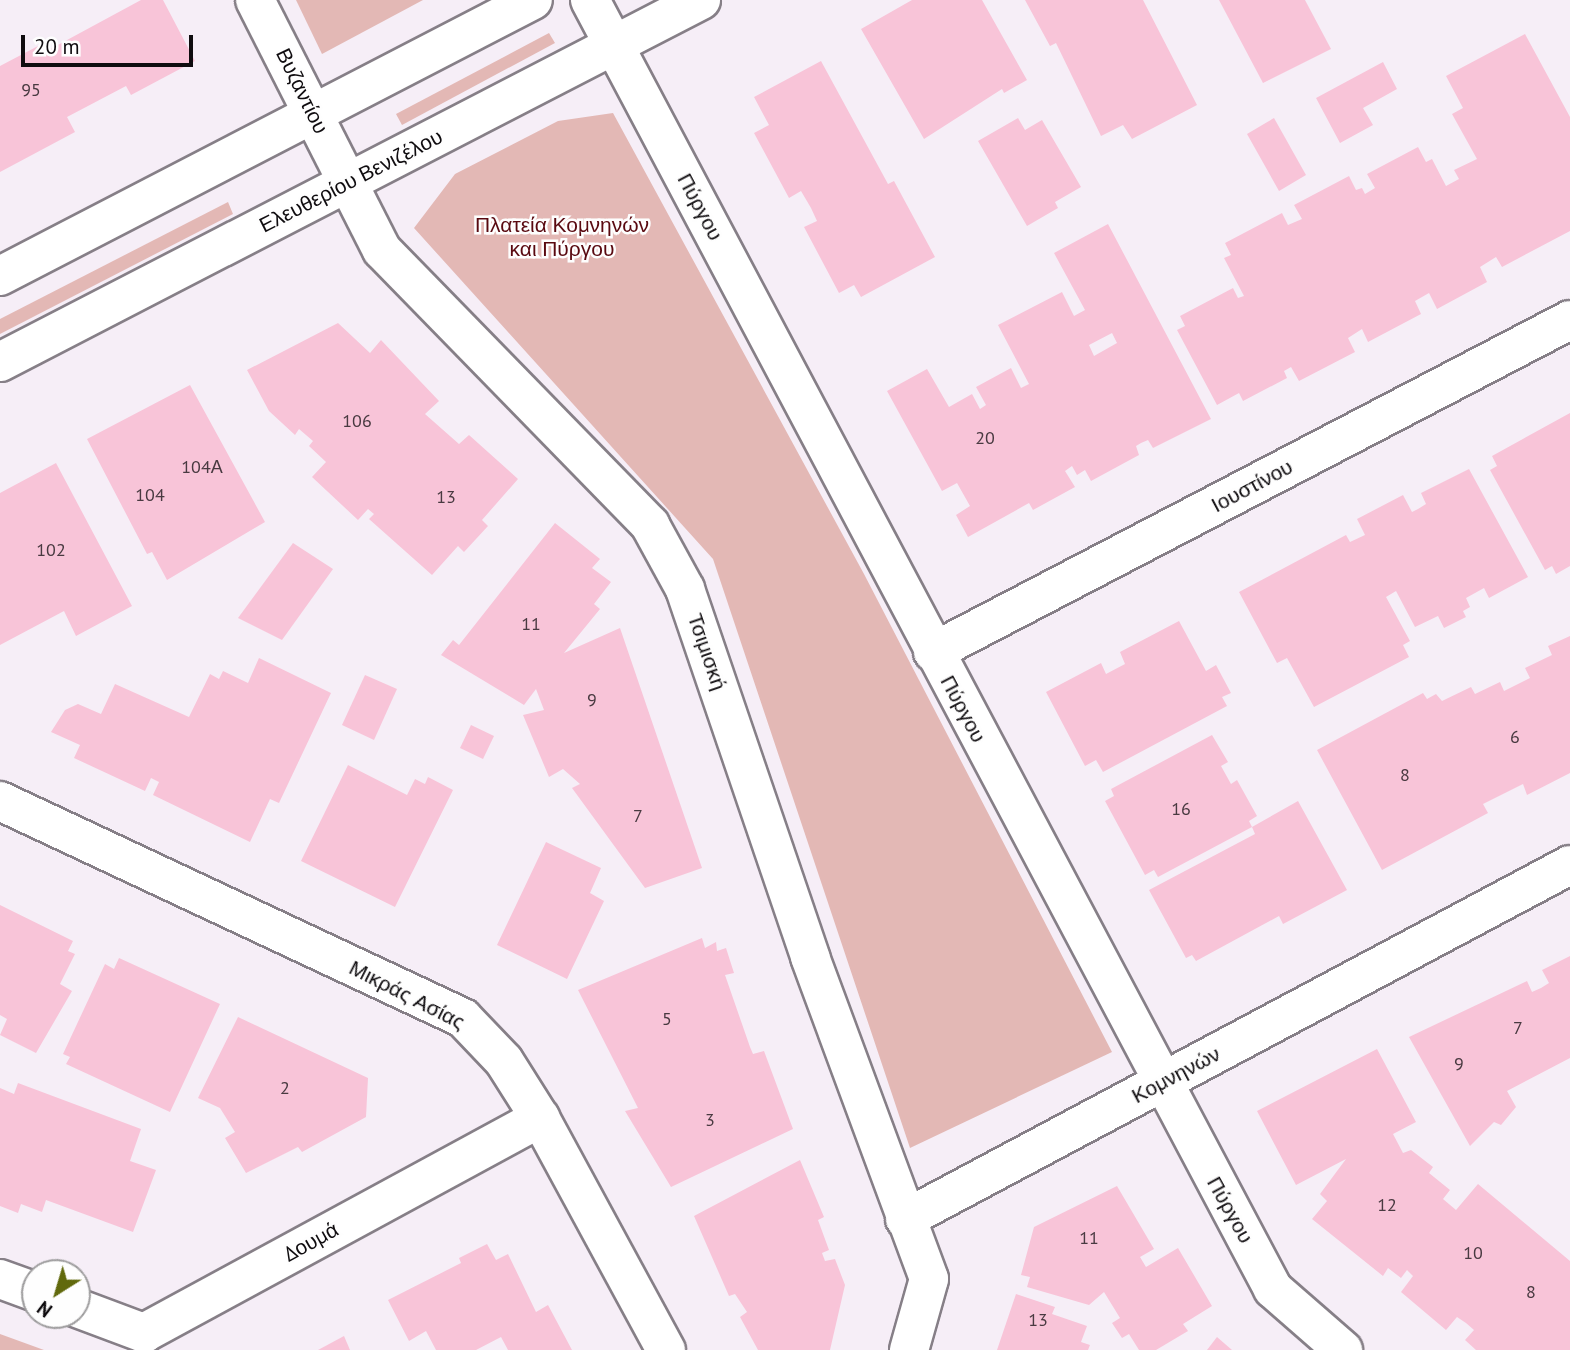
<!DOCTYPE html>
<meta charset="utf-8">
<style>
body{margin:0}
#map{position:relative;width:1570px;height:1350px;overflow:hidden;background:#f6eef7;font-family:"PT Sans",sans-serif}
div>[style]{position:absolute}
.green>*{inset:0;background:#e3b8b5}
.building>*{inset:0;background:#f8c4d8}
.roads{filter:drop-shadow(2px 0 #867f87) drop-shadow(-2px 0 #867f87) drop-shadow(0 2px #867f87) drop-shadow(0 -2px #867f87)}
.minor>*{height:38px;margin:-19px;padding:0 19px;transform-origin:19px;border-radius:19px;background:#fff}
.primary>*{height:38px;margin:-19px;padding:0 19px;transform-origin:19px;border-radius:19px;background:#fff}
span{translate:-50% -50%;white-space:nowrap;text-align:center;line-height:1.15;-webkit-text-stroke:5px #fefefe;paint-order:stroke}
.number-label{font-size:18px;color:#493a41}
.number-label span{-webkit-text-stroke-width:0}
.street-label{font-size:21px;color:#0f0c0f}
.park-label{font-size:21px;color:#590910}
.north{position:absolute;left:21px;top:1259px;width:70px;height:70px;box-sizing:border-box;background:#fefefe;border:2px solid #9e9d9e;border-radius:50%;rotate:217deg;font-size:19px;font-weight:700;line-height:28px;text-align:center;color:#0f0c0f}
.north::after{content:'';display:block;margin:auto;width:24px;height:32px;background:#61690c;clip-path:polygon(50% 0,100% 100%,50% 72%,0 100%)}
.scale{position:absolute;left:21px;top:35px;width:172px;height:32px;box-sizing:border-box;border:4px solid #0f0c0f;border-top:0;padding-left:9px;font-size:21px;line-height:24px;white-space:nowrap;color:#0f0c0f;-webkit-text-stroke:5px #fefefe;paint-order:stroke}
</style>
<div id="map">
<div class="green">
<div style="clip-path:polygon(296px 0,423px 0,322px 54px)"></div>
<div style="clip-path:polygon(549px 33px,555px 43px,402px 125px,396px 114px)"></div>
<div style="clip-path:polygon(613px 113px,864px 574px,1112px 1052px,910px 1148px,713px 559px,414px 228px,455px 174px,558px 121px)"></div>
<div style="clip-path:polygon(228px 202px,233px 214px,0 334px,0 319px)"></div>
<div style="clip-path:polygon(0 1334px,44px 1350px,0 1350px)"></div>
</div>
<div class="building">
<div style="clip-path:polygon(141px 0,163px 0,195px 61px,131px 95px,126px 86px,67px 117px,75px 132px,0 172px,0 66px,38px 46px,43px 53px)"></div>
<div style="clip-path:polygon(912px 0,982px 0,1027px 80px,1004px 93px,1002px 89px,924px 139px,861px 29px)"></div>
<div style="clip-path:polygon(1025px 0,1143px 0,1197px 105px,1132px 139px,1123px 125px,1101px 136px,1056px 43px,1050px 46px)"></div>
<div style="clip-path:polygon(1219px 0,1305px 0,1331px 49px,1263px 83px)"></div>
<div style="clip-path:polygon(1525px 34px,1570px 117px,1570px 231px,1502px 267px,1496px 257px,1480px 267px,1487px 282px,1437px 309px,1429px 293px,1415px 301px,1421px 314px,1368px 342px,1362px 329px,1348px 338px,1355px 352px,1299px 381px,1291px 367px,1284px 371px,1287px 378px,1243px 401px,1239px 393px,1217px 405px,1177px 330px,1185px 326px,1180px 316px,1233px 288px,1238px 298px,1244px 296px,1224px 258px,1231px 255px,1225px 243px,1282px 213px,1288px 225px,1302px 219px,1294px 205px,1349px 176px,1356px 190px,1362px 188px,1365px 194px,1375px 188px,1367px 174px,1418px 147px,1426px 162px,1432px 159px,1446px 186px,1459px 179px,1454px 170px,1477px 159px,1452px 114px,1463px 108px,1446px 76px)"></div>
<div style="clip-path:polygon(821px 61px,888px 184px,894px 181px,935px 257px,861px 297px,854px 285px,839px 293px,804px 227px,817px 221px,811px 208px,801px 191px,789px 198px,754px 133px,769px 125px,754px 97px)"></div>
<div style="clip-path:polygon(1383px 62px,1397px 89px,1363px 108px,1373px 125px,1340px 143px,1316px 98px)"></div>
<div style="clip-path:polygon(1018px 118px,1025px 130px,1042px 120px,1081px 187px,1055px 202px,1058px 208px,1027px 226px,978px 141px)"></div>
<div style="clip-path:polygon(1274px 118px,1306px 175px,1279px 191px,1247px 134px)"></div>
<div style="clip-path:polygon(evenodd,1108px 224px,1211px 419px,1153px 448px,1148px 440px,1141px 443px,1136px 446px,1139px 455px,1091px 481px,1085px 470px,1077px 475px,1072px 466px,1065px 471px,1075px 487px,1033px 510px,1029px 503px,968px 537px,956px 515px,970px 506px,957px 483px,942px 491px,887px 391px,927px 369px,949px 407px,972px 394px,980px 409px,986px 405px,976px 387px,1011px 368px,1021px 388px,1029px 384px,998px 325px,1062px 292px,1074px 316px,1085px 310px,1054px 253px,1108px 224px,1112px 333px,1117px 343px,1094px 356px,1089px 345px,1112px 333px)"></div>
<div style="clip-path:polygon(338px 323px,370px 353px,381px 340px,439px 401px,425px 414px,459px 444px,469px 435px,518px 479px,482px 520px,488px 526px,464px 552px,458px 546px,432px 575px,369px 519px,374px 514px,368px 509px,358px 520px,312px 477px,326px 462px,309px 446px,313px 441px,299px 429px,295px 435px,269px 411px,247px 370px)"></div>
<div style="clip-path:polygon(190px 385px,265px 522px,167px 580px,152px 552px,147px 554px,87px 439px)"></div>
<div style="clip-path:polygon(1570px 413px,1570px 566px,1556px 574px,1552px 566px,1545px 570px,1490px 470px,1497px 466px,1492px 456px)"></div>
<div style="clip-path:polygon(56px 463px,132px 606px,76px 636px,64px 611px,0 645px,0 493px)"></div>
<div style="clip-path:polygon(1469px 469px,1528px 577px,1489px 598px,1484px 588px,1466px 598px,1470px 607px,1463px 611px,1466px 617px,1444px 628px,1438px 616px,1415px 627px,1396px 591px,1386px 597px,1410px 641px,1403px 645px,1409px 657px,1314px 707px,1287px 658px,1277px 663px,1239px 592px,1346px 535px,1350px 542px,1365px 535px,1357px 519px,1403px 495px,1412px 512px,1418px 509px,1426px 504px,1421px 493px)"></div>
<div style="clip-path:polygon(555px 523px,600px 559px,592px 568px,611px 582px,594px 604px,600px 609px,564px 653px,620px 628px,702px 868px,645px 888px,572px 788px,580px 784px,563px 769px,549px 777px,523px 715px,544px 710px,536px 689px,524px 705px,441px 655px,453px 640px,459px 645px)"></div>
<div style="clip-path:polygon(293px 543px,333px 569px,282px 640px,238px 618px)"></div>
<div style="clip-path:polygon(1179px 621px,1206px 671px,1216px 665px,1231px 693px,1222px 697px,1227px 706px,1103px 772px,1096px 760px,1085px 766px,1046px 692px,1101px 663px,1106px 674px,1125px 664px,1120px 652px)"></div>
<div style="clip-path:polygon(1570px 636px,1570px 773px,1527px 795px,1523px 784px,1483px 804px,1488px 813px,1382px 870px,1317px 750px,1423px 693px,1427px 699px,1436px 694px,1442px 701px,1471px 687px,1475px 694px,1500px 682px,1504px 691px,1530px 678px,1525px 668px,1552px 655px,1548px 646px)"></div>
<div style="clip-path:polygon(259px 658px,331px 693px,279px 803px,270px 799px,250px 842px,153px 795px,159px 782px,151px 778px,145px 791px,74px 758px,80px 745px,51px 732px,65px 710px,78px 704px,101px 714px,115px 684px,189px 717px,210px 674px,219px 679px,223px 671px,248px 683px)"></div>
<div style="clip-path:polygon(365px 675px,397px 689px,374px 740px,342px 725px)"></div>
<div style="clip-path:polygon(471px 725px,494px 736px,483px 759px,460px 748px)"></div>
<div style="clip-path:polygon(1212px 735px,1228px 762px,1221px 766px,1231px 784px,1237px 780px,1257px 816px,1249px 821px,1252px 827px,1158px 877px,1154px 870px,1145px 875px,1105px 801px,1114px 796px,1111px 789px)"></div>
<div style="clip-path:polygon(348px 765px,407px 795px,415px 779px,425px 784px,428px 777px,453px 790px,395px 907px,301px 861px)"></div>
<div style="clip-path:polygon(1298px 801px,1347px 890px,1283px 924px,1279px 916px,1196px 961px,1192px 955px,1186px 958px,1149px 890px,1255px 834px,1252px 827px)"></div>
<div style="clip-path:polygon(546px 842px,601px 868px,590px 893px,604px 901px,567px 979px,497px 945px)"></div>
<div style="clip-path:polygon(0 905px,73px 941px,68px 951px,75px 954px,60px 984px,72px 991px,36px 1053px,0 1035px,7px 1019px,0 1015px)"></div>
<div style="clip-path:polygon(702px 938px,705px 948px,716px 942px,717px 951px,726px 948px,734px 973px,725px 975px,750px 1047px,753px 1054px,764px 1051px,793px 1129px,671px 1187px,625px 1111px,638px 1108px,578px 990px)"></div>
<div style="clip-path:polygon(1570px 956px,1570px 1058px,1507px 1091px,1516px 1107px,1501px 1125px,1494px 1122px,1470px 1146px,1409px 1037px,1527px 981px,1532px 992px,1541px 988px,1549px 983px,1542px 970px)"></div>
<div style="clip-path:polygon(119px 958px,220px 1004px,170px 1112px,66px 1064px,70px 1057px,63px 1054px,105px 964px,114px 969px)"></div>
<div style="clip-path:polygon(238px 1017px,368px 1078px,366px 1117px,302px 1152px,298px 1147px,246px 1173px,225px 1138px,235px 1132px,220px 1108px,198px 1098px)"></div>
<div style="clip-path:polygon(1377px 1049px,1416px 1122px,1393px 1134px,1403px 1153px,1411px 1150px,1433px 1167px,1429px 1173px,1450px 1190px,1443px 1199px,1456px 1210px,1478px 1184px,1570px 1261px,1570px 1350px,1476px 1350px,1465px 1340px,1474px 1330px,1466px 1323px,1457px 1317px,1446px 1330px,1401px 1292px,1413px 1276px,1407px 1270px,1401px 1278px,1388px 1268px,1383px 1276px,1312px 1219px,1327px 1201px,1320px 1194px,1346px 1159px,1296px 1185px,1257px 1111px)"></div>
<div style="clip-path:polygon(18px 1083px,141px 1129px,130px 1161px,156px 1170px,133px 1232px,46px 1200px,42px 1212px,21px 1204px,18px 1213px,0 1206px,0 1088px,14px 1094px)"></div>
<div style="clip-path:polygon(800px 1160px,824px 1217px,818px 1220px,829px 1250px,822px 1253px,825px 1261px,835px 1259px,845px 1285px,830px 1350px,758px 1350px,740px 1317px,747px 1312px,735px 1294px,729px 1296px,694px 1216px)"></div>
<div style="clip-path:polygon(1117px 1186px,1154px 1249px,1140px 1257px,1146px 1267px,1178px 1248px,1212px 1306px,1183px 1324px,1188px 1331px,1156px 1350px,1139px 1350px,1129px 1334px,1122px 1338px,1112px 1323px,1120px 1318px,1104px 1292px,1089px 1305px,1027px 1287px,1030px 1277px,1021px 1275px,1034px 1227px)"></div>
<div style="clip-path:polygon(487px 1244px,496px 1260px,508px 1254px,536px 1312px,548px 1305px,572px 1350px,508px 1350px,501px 1337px,476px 1350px,436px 1350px,426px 1331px,409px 1341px,388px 1300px,461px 1263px,459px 1258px)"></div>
<div style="clip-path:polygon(1016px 1294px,1055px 1307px,1052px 1314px,1087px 1326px,1081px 1342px,1090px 1345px,1088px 1350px,997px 1350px)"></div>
<div style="clip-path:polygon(344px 1336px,350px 1350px,318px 1350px)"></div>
<div style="clip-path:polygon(1217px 1337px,1232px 1350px,1207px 1350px)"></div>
</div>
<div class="roads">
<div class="minor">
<div style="left:255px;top:0;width:280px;rotate:63.1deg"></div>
<div style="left:382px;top:250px;width:384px;rotate:45.7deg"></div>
<div style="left:650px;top:525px;width:73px;rotate:61.3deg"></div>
<div style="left:685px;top:589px;width:389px;rotate:71.2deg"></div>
<div style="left:810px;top:957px;width:343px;rotate:69.7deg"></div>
<div style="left:929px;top:1279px;width:74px;rotate:105.7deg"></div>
<div style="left:590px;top:0;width:1459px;rotate:62.08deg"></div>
<div style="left:1273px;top:1289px;width:93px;rotate:41.1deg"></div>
<div style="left:933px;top:652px;width:718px;rotate:-27.53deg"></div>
<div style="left:0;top:801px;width:511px;rotate:25.11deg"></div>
<div style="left:463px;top:1018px;width:59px;rotate:46.4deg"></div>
<div style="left:504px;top:1061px;width:67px;rotate:57.7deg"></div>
<div style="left:540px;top:1118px;width:264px;rotate:61.5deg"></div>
<div style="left:905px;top:1219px;width:753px;rotate:-28.03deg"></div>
<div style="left:0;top:1279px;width:37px;rotate:20deg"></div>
<div style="left:77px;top:1308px;width:72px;rotate:20.5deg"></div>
<div style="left:144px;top:1333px;width:451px;rotate:-28.5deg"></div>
</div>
<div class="primary">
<div style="left:0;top:276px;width:600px;rotate:-27.38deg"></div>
<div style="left:0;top:362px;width:789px;rotate:-27.31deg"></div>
</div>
</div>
<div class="number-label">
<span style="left:31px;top:90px">95</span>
<span style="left:357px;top:421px">106</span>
<span style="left:985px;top:438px">20</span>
<span style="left:202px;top:467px">104Α</span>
<span style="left:150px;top:495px">104</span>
<span style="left:446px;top:497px">13</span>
<span style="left:51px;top:550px">102</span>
<span style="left:531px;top:624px">11</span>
<span style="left:592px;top:700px">9</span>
<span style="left:1515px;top:737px">6</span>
<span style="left:1405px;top:775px">8</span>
<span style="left:1181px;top:809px">16</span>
<span style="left:638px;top:816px">7</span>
<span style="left:667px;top:1019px">5</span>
<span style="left:1518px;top:1028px">7</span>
<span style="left:1459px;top:1064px">9</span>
<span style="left:285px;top:1088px">2</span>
<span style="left:710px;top:1120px">3</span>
<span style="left:1387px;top:1205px">12</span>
<span style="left:1089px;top:1238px">11</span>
<span style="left:1473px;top:1253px">10</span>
<span style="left:1531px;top:1292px">8</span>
<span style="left:1038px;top:1320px">13</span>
</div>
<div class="street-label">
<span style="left:302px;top:91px;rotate:64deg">Βυζαντίου</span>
<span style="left:351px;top:181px;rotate:-27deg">Ελευθερίου Βενιζέλου</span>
<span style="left:700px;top:207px;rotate:62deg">Πύργου</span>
<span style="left:1252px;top:486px;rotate:-28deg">Ιουστίνου</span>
<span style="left:707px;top:652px;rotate:71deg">Τσιμισκή</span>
<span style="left:963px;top:709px;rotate:62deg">Πύργου</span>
<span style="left:407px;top:995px;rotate:27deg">Μικράς Ασίας</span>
<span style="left:1176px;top:1075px;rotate:-28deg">Κομνηνών</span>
<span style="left:1230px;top:1210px;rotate:61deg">Πύργου</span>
<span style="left:311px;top:1242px;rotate:-29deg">Δουμά</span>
</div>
<div class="park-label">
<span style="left:562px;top:237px">Πλατεία Κομνηνών<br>και Πύργου</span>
</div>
<div class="north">N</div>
<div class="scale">20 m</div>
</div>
